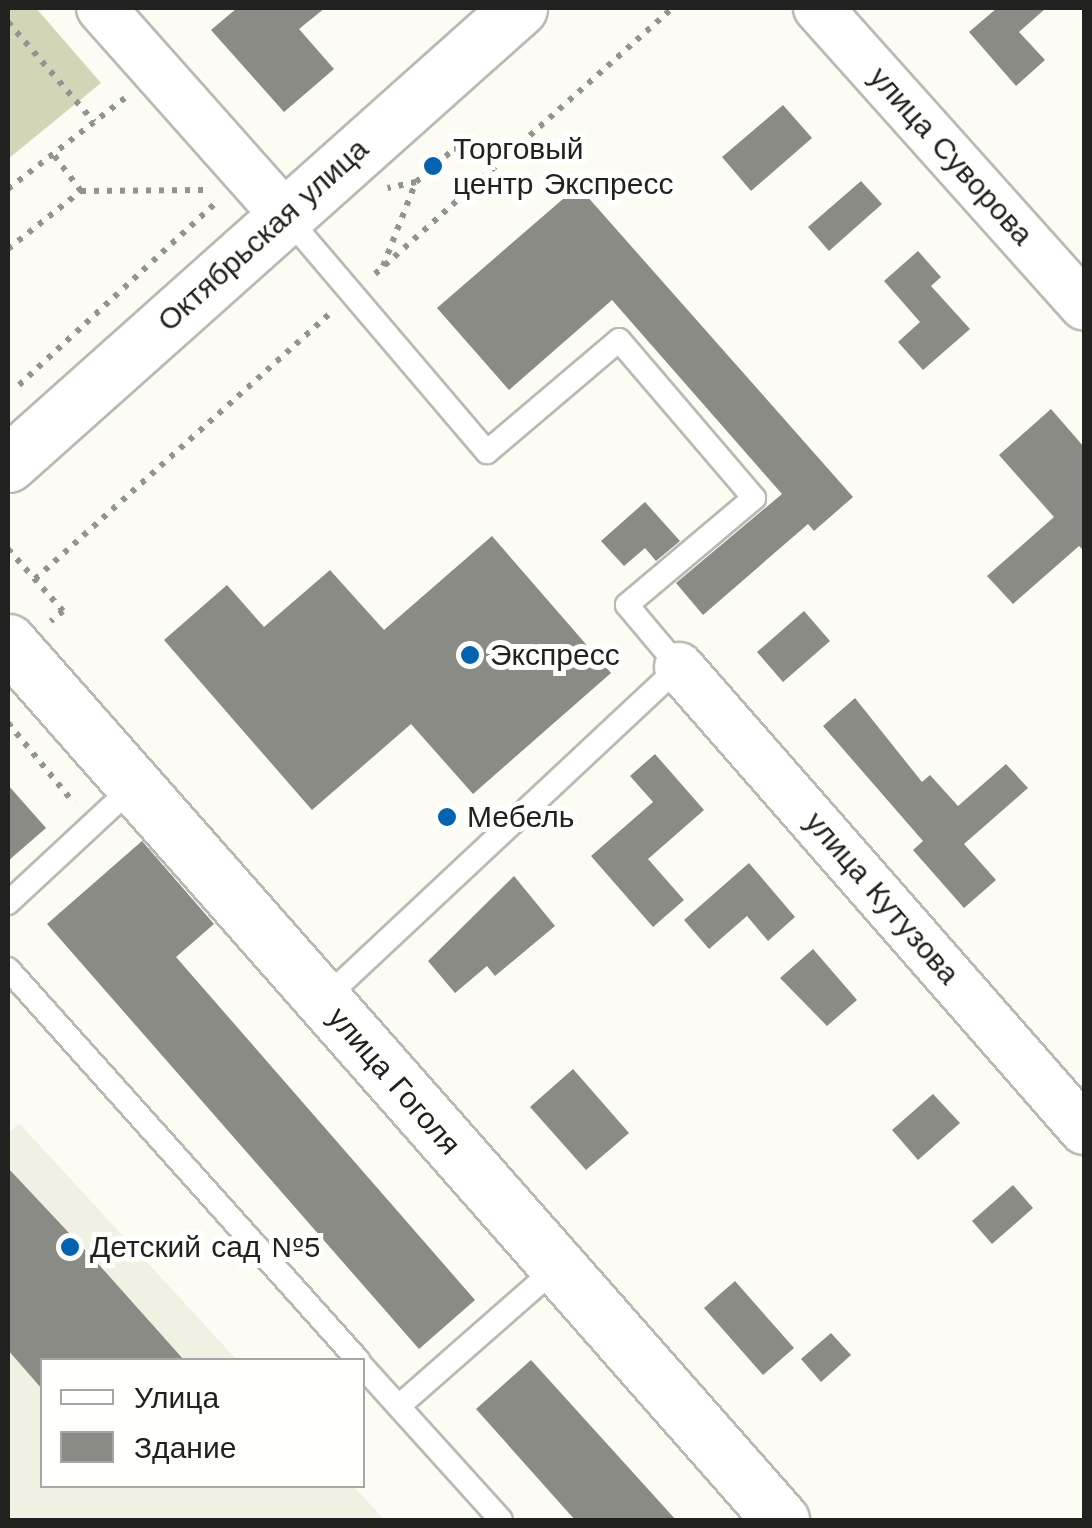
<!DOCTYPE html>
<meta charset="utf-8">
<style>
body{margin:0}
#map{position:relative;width:1092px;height:1528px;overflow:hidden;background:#fcfcf5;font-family:"Work Sans",sans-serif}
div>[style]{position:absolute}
.built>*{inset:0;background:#f0f1e3}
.green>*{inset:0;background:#d4d5b7}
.building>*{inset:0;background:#8a8b85}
.path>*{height:6px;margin-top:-3px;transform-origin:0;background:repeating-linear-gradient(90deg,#93948f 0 5px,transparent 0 13px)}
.roads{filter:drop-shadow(2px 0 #babab3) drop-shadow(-2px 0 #babab3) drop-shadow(0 2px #babab3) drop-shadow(0 -2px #babab3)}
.lane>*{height:22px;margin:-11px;padding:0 11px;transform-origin:11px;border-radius:11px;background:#fff}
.street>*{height:48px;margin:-24px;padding:0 24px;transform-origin:24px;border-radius:24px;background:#fff}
.secondary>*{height:55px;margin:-27.5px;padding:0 27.5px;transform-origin:27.5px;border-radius:27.5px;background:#fff}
.dots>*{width:28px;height:28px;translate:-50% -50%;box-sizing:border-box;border:5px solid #fffffe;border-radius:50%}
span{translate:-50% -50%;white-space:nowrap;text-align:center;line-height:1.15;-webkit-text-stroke:10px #fffffe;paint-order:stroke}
.poi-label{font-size:30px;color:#21221f}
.left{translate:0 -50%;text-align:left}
.street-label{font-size:30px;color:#21221f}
.frame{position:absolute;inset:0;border:10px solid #21221f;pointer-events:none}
.legend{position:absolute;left:40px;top:1358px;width:325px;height:130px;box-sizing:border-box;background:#fffffe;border:2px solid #a6a7a5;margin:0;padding:12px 18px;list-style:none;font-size:30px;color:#21221f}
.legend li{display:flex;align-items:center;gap:20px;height:50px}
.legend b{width:50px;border:2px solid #a6a7a5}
</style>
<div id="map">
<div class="built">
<div style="clip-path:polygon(19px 1123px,237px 1360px,42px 1360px,42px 1486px,353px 1486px,385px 1520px,8px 1520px,8px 1134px)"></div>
</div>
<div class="green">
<div style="clip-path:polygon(8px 8px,36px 8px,101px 83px,8px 159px)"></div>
</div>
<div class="building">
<div style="clip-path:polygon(237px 8px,325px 8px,299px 29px,334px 69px,284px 112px,211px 30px)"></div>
<div style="clip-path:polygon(997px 8px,1046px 8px,1019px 32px,1045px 60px,1016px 86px,969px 32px)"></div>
<div style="clip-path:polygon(783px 105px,812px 138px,751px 191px,722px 157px)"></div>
<div style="clip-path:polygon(861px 181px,882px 204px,829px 251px,808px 227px)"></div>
<div style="clip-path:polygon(578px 186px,853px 497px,814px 531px,808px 524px,703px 615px,676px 583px,782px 494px,612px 300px,509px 390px,437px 308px)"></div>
<div style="clip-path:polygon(918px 251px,941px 277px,931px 286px,970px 329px,923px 370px,898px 342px,920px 322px,884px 281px)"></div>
<div style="clip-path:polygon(1051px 409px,1084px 447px,1084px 551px,1079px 546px,1013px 604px,987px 576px,1054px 517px,999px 455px)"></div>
<div style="clip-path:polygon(645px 502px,680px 541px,656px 561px,645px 548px,624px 566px,601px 541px)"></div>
<div style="clip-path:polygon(492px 536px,611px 673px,473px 794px,411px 724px,312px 810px,164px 640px,227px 585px,264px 627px,330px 570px,384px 630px)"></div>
<div style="clip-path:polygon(804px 611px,830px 641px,783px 682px,757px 652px)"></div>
<div style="clip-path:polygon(855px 698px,922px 782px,930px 775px,958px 806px,1006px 764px,1028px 788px,964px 844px,996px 880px,964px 908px,913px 850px,923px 841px,823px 726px)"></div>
<div style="clip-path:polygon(655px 754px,704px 810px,648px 859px,684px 900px,653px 927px,591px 856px,653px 802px,630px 776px)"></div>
<div style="clip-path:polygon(8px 785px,46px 828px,8px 861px)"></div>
<div style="clip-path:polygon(142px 841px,214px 924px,176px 957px,475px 1300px,419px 1349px,47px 924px)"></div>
<div style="clip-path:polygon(749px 863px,795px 917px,768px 941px,747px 916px,709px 949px,684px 920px)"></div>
<div style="clip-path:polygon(514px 876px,555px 926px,495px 976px,487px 966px,455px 993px,428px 961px)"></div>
<div style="clip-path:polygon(813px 949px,857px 1000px,827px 1026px,780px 978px)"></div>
<div style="clip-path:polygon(573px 1069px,629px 1133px,586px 1170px,530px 1107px)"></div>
<div style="clip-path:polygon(933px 1094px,960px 1123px,918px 1160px,892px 1130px)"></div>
<div style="clip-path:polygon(8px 1168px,101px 1267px,184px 1360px,42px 1360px,42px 1389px,8px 1350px)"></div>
<div style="clip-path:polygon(1013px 1185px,1033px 1208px,992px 1244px,972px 1221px)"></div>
<div style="clip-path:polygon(735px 1281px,794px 1348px,763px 1375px,704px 1308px)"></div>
<div style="clip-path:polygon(831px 1333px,851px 1355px,821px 1382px,801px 1359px)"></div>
<div style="clip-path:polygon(531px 1360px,676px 1520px,575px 1520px,476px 1409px)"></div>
</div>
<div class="path">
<div style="left:8px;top:22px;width:132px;rotate:49.3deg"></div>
<div style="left:416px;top:182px;width:50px;rotate:-41deg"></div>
<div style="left:454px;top:149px;width:67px;rotate:-6.8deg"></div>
<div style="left:8px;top:189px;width:148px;rotate:-37.9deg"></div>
<div style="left:81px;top:191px;width:124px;rotate:-0.5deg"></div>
<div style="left:8px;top:249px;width:93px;rotate:-38.5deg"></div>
<div style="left:81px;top:191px;width:46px;rotate:-127.1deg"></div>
<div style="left:383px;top:266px;width:90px;rotate:-68.6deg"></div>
<div style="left:416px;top:182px;width:29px;rotate:168deg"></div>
<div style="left:375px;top:274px;width:399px;rotate:-41.8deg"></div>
<div style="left:19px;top:385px;width:272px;rotate:-42.8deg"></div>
<div style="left:8px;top:549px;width:83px;rotate:48.4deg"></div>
<div style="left:63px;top:611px;width:16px;rotate:140deg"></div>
<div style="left:35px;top:579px;width:399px;rotate:-42deg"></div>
<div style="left:8px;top:723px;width:104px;rotate:50.5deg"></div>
</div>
<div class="roads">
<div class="lane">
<div style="left:286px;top:216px;width:310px;rotate:49.6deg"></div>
<div style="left:487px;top:452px;width:173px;rotate:-40.3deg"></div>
<div style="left:619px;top:340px;width:208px;rotate:49.5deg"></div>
<div style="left:754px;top:498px;width:166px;rotate:139.9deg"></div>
<div style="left:627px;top:605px;width:81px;rotate:50deg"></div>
<div style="left:679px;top:667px;width:487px;rotate:136.9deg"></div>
<div style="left:8px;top:903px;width:172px;rotate:-42.9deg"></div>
<div style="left:8px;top:969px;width:525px;rotate:48.17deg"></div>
<div style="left:362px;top:1366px;width:207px;rotate:47.9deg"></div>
<div style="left:399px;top:1406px;width:210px;rotate:-41.3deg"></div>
</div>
<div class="street">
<div style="left:101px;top:8px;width:277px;rotate:48.4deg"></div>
<div style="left:818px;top:8px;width:399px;rotate:48.2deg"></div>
<div style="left:679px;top:667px;width:615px;rotate:48.82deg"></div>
</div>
<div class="secondary">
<div style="left:8px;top:464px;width:685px;rotate:-41.74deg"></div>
<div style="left:8px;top:642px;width:1170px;rotate:48.64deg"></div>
</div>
</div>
<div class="dots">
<div style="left:433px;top:166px;background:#0463b0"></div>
<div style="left:470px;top:655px;background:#0463b0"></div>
<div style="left:447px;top:817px;background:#0463b0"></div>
<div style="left:70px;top:1247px;background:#0463b0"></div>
</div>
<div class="poi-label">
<span class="left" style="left:453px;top:166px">Торговый<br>центр Экспресс</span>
<span class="left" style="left:490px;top:655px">Экспресс</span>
<span class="left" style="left:467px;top:817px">Мебель</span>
<span class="left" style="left:90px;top:1247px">Детский сад №5</span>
</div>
<div class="street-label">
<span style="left:951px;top:156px;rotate:48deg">улица Суворова</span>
<span style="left:263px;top:235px;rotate:-42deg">Октябрьская улица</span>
<span style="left:882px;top:898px;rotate:49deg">улица Кутузова</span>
<span style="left:394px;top:1081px;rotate:49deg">улица Гоголя</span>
</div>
<div class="frame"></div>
<ul class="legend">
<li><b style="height:12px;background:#fff"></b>Улица</li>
<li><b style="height:28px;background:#8a8b85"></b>Здание</li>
</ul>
</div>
